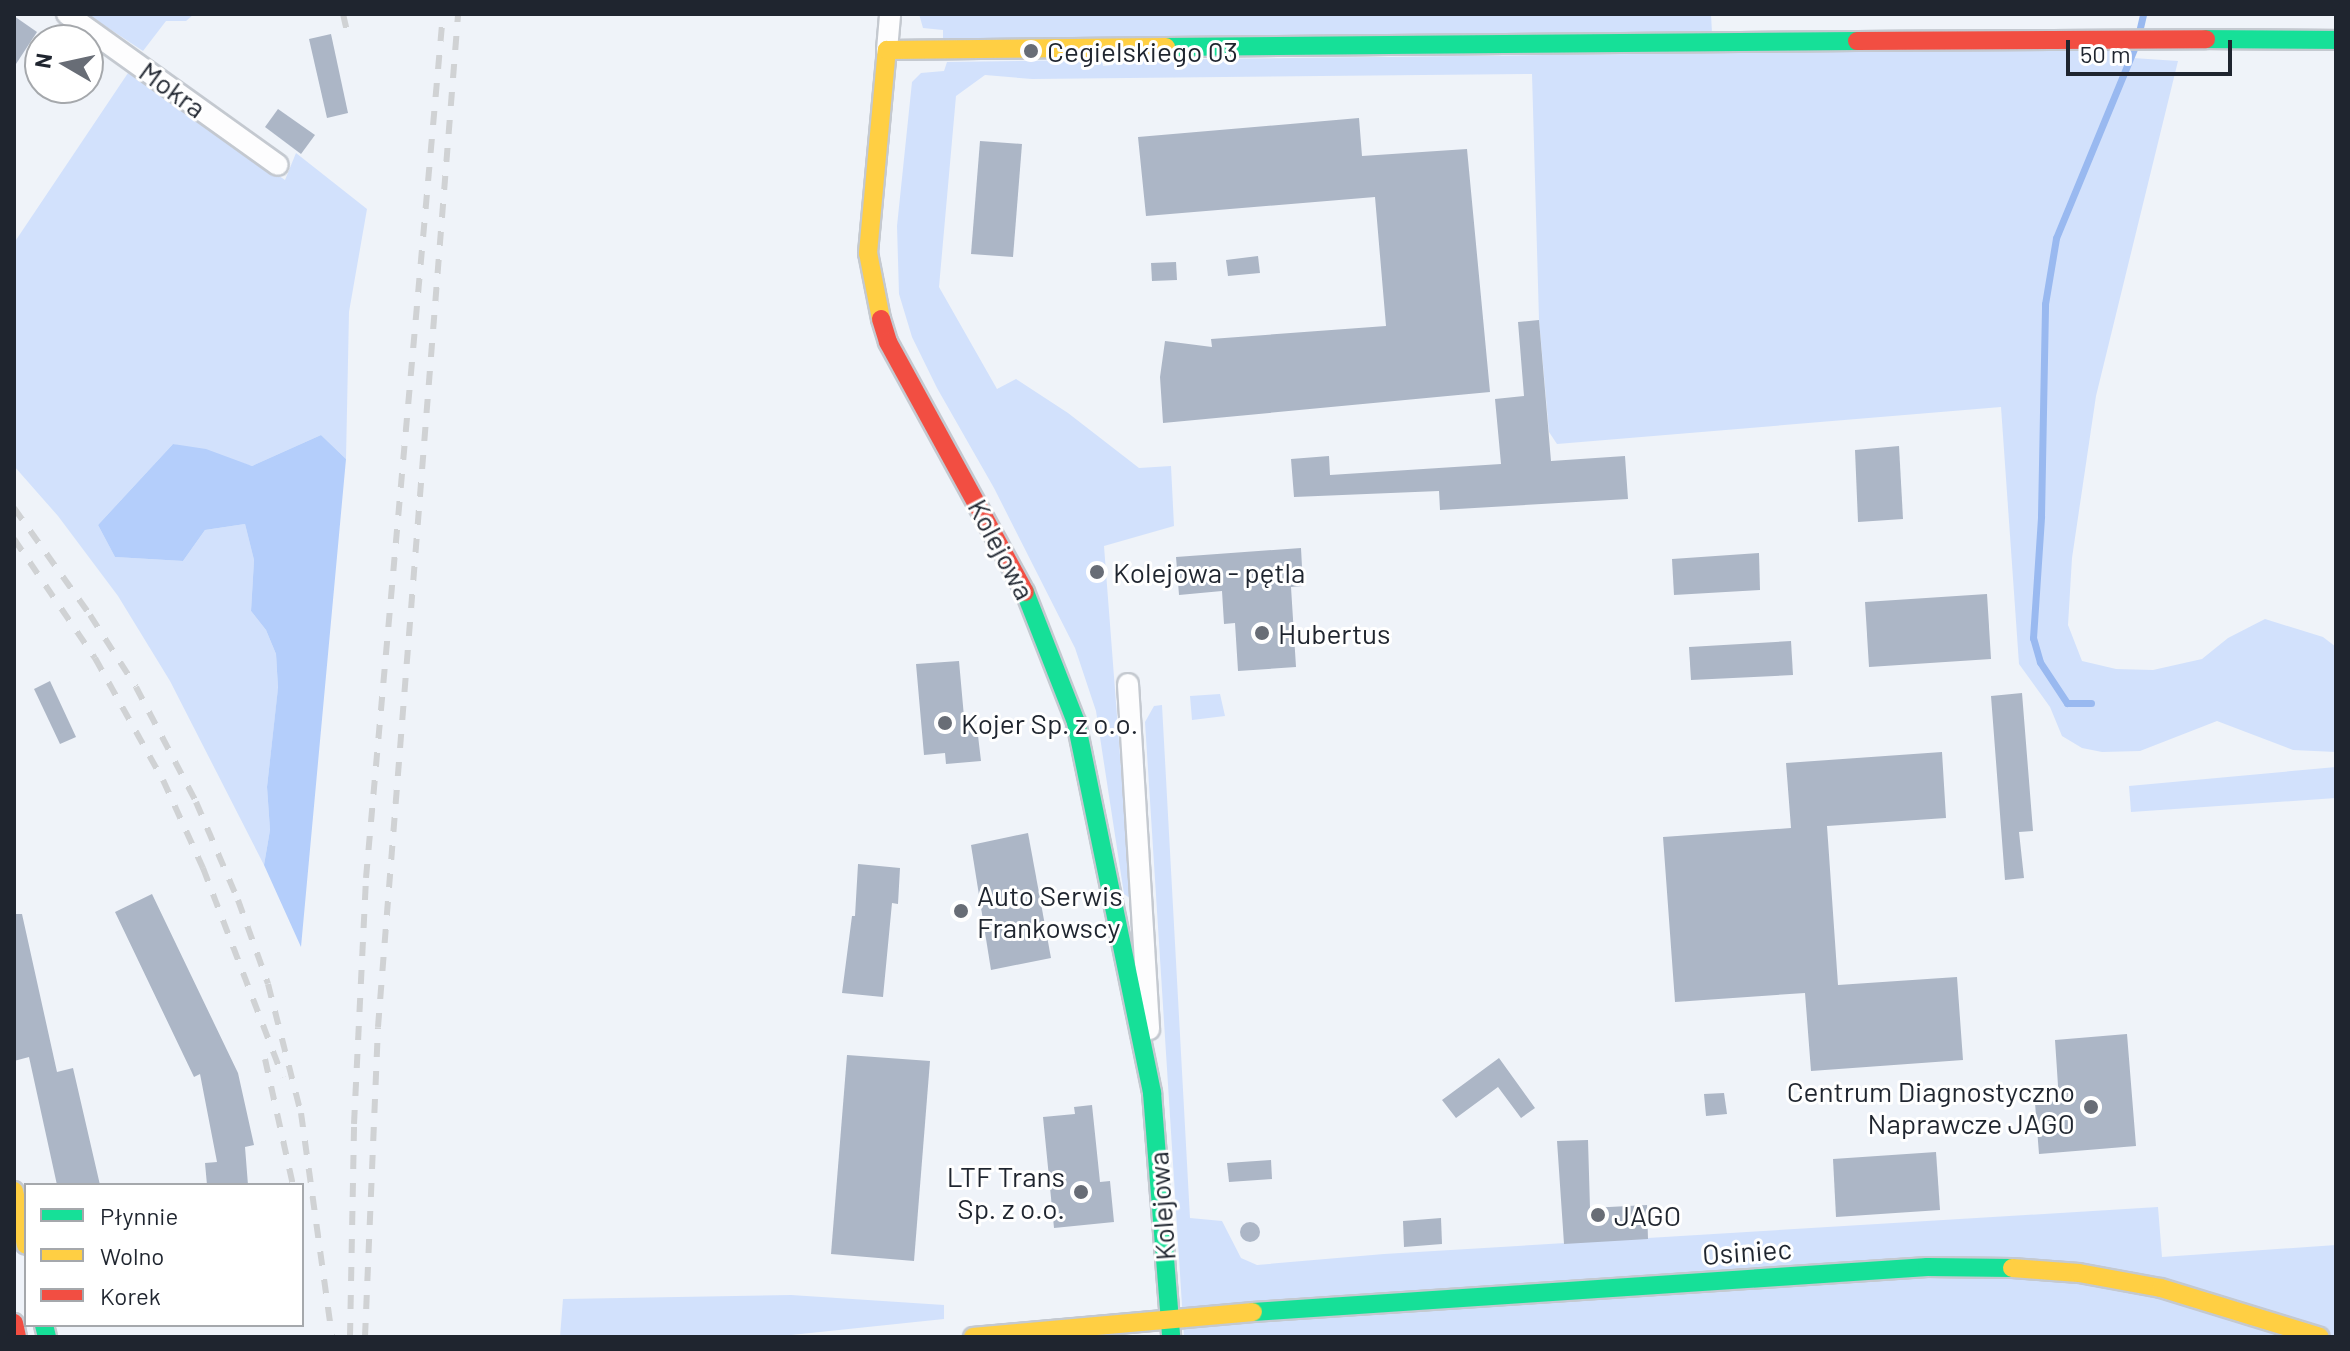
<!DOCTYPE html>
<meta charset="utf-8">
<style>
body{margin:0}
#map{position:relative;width:2350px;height:1351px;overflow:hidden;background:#eff3f9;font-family:Barlow,sans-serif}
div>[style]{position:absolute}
.green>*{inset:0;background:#d2e1fc}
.forest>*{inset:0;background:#b4cefb}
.stream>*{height:7px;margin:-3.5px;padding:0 3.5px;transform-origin:3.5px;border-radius:3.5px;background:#99b9f0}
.building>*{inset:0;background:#acb6c6}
.round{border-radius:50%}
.roads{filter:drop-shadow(2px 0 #c4c9d0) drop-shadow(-2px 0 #c4c9d0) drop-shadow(0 2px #c4c9d0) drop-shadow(0 -2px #c4c9d0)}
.street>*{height:20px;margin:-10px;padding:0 10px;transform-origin:10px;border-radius:10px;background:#fdfdfe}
.fast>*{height:18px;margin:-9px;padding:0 9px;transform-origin:9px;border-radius:9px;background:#16e098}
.slow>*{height:18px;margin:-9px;padding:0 9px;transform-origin:9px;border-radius:9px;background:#ffcf43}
.jam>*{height:18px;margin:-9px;padding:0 9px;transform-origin:9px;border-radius:9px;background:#f24e42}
.rail>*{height:6px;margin-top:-3px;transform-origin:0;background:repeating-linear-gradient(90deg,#d0d2d4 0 14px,transparent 0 28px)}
.dots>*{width:22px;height:22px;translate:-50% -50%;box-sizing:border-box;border:4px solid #fff;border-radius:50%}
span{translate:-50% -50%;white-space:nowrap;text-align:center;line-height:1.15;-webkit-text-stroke:6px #fff;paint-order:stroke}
.poi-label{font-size:28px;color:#1f252f}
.left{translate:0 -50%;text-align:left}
.right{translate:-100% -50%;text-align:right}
.street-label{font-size:28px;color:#1f252f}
.frame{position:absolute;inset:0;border:16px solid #1f252f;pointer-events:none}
.legend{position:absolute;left:24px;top:1183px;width:280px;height:144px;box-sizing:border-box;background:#fff;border:2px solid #a5a8ac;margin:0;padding:10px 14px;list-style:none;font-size:24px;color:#1f252f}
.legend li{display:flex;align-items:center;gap:16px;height:40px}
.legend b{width:40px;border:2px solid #a5a8ac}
.north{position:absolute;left:24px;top:24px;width:80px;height:80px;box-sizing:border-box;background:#fff;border:2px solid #a5a8ac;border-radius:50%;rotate:279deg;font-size:22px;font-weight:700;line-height:32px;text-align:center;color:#1f252f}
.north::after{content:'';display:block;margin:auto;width:28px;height:36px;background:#686d76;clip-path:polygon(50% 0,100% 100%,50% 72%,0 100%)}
.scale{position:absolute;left:2066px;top:40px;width:166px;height:36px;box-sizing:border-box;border:4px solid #1f252f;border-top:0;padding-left:10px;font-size:24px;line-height:28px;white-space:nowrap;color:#1f252f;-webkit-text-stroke:6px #fff;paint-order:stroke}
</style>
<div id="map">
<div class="green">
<div style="clip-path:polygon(87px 14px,194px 14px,186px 21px,166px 21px,143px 51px)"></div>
<div style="clip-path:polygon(919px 14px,1711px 14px,1712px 33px,943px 40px,943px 30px,923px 28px)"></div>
<div style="clip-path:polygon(2135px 48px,2133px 58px,2178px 61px,2096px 396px,2072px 558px,2068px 625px,2082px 661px,2116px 669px,2153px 670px,2202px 659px,2228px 638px,2265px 619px,2323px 637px,2336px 647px,2336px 752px,2293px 750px,2217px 721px,2140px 751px,2102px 752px,2082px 748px,2062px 736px,2050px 707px,2019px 664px,2001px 407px,1557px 444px,1549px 432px,1539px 320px,1532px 74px,1032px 79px,985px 75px,956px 96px,939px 287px,997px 389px,1016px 379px,1068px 413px,1139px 468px,1171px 466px,1174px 526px,1104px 546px,1131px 899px,1124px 894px,1096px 711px,1075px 648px,994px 488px,937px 388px,912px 337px,899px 294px,897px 226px,912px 82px,921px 73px,944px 71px,947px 62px,1102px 60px,1103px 66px,1113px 65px,1113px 60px)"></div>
<div style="clip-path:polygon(128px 73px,285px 180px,296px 153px,367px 209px,349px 312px,346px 459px,321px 435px,252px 466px,173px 444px,98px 525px,115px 557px,183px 561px,205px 530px,245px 524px,254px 560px,251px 611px,266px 630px,276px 654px,278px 689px,267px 787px,270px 830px,264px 865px,170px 681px,118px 596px,58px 516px,14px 466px,14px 243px)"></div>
<div style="clip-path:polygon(1220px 694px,1225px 716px,1192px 720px,1190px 696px)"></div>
<div style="clip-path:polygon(1162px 705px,1190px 1218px,1222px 1221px,1241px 1258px,1257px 1265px,1384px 1254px,2158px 1207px,2162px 1257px,2336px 1245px,2336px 1337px,1184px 1337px,1145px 722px,1154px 706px)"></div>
<div style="clip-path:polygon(2336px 767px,2336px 798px,2131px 812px,2129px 786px)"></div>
<div style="clip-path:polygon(791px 1295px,944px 1305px,944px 1319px,772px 1337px,560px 1337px,563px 1299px)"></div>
</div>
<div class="forest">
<div style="clip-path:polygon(321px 435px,346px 459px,301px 947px,264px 865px,270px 830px,267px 787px,278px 688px,276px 654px,266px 630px,251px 611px,254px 560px,245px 524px,205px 530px,183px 561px,115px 557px,98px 525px,173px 444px,206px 449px,252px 466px)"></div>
</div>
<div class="stream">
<div style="left:2139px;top:32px;width:18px;rotate:-77deg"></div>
<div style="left:2091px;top:703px;width:24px;rotate:180deg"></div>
<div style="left:2067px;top:703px;width:49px;rotate:-123.4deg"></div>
<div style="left:2040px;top:662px;width:25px;rotate:-106deg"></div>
<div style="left:2033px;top:638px;width:122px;rotate:-86.2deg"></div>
<div style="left:2041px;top:516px;width:212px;rotate:-88.9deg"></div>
<div style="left:2045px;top:304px;width:67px;rotate:-80.5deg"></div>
<div style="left:2056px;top:238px;width:210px;rotate:-67.6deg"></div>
</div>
<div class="building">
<div style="clip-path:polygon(14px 16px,37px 32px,14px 67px)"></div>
<div style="clip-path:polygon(331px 34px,348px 113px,327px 118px,309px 39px)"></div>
<div style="clip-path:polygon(278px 109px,315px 135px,301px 154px,265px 127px)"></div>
<div style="clip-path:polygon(1359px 118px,1362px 156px,1467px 149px,1490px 392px,1163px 423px,1160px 377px,1165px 341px,1212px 347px,1211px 339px,1386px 326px,1375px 197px,1146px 216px,1138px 137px)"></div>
<div style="clip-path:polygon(980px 141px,1022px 144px,1013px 257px,971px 254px)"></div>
<div style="clip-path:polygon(1258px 256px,1260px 273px,1228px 276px,1226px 260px)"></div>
<div style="clip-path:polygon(1176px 262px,1177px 280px,1152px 281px,1151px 263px)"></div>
<div style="clip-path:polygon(1539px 320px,1551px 461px,1625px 456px,1628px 499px,1440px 510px,1439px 491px,1294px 497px,1291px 459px,1329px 456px,1330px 475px,1501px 464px,1495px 399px,1524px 396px,1518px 322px)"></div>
<div style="clip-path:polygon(1899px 446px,1903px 519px,1858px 522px,1855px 450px)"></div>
<div style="clip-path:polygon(1301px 548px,1303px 586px,1291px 587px,1296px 667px,1238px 671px,1235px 623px,1224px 624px,1222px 591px,1179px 595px,1176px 557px)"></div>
<div style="clip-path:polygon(1759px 553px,1760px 590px,1674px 595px,1672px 559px)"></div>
<div style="clip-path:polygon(1987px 594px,1991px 659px,1869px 667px,1865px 602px)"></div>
<div style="clip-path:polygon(1791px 641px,1793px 675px,1691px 680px,1689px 647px)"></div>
<div style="clip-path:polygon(959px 661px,965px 728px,977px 727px,981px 761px,946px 764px,945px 753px,924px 755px,916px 664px)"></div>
<div style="clip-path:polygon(50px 681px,76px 737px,60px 744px,34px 689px)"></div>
<div style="clip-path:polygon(2022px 693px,2033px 831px,2019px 832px,2024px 878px,2005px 880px,1991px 696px)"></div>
<div style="clip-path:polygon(1942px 752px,1946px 818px,1827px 826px,1838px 985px,1957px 977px,1963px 1060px,1811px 1071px,1805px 993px,1675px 1002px,1663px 837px,1791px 828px,1786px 763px)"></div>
<div style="clip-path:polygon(1028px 833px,1051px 958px,991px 970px,971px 845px)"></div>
<div style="clip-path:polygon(858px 864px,900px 868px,898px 904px,892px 903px,883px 997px,842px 993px,852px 916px,855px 916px)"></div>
<div style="clip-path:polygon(152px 894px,238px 1073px,254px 1145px,245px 1147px,248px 1185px,207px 1185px,205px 1163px,217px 1162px,200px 1074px,194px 1077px,115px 912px)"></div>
<div style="clip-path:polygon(14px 914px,22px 914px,57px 1072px,73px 1068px,100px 1185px,57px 1185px,29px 1057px,14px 1061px)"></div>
<div style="clip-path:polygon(2127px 1034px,2136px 1146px,2039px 1154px,2035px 1103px,2059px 1101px,2055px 1040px)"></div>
<div style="clip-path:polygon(847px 1055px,930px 1061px,914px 1261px,831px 1254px)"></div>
<div style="clip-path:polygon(1499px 1058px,1535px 1108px,1521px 1118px,1498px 1087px,1456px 1118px,1442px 1100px)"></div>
<div style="clip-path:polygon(1724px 1093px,1727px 1114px,1706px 1116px,1704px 1094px)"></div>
<div style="clip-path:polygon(1092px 1105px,1100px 1182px,1110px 1181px,1114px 1222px,1054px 1228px,1043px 1117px,1075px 1114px,1074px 1107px)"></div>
<div style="clip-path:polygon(1588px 1140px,1590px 1208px,1647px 1205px,1648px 1239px,1564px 1244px,1557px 1141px)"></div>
<div style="clip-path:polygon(1936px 1152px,1940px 1210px,1836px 1217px,1833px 1159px)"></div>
<div style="clip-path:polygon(1271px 1160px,1272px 1179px,1229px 1182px,1227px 1163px)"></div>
<div style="clip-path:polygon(1441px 1218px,1442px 1244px,1404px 1247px,1403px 1221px)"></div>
<div class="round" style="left:1240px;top:1222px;width:20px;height:20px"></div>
</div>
<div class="roads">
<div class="street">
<div style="left:67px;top:14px;width:259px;rotate:35.6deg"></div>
<div style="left:887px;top:50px;width:36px;rotate:-85deg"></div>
<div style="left:1128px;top:684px;width:346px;rotate:86.5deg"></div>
</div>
<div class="fast">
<div style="left:2206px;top:39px;width:130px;rotate:0.4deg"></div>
<div style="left:1166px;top:47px;width:691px;rotate:-0.5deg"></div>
<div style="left:1025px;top:592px;width:140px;rotate:68.6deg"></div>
<div style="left:1076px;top:722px;width:379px;rotate:78.4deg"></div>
<div style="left:1152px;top:1093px;width:245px;rotate:85.5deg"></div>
<div style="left:1253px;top:1312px;width:676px;rotate:-3.82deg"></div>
<div style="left:1927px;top:1267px;width:85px;rotate:0.7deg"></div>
<div style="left:44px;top:1325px;width:12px;rotate:76deg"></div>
</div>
<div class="slow">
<div style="left:881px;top:319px;width:67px;rotate:-101.1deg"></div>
<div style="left:868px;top:253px;width:204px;rotate:-84.7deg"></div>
<div style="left:887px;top:50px;width:279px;rotate:-0.6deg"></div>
<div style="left:14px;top:1191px;width:55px;rotate:77.5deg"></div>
<div style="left:2012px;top:1268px;width:67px;rotate:4.3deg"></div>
<div style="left:2079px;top:1273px;width:83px;rotate:10.4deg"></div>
<div style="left:2161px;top:1288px;width:166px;rotate:17.1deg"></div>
<div style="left:973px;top:1337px;width:281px;rotate:-5.1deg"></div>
</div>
<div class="jam">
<div style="left:1857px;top:41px;width:349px;rotate:-0.3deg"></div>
<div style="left:881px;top:319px;width:24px;rotate:73deg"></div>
<div style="left:888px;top:342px;width:285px;rotate:61.3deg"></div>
<div style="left:14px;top:1323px;width:14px;rotate:78deg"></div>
</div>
</div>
<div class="rail">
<div style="left:343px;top:14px;width:18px;rotate:77deg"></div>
<div style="left:14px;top:508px;width:131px;rotate:54.6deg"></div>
<div style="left:90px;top:615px;width:85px;rotate:57.4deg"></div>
<div style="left:136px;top:687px;width:130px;rotate:62.4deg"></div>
<div style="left:196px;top:802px;width:107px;rotate:66.8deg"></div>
<div style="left:238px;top:900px;width:89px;rotate:70.3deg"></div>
<div style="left:268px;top:984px;width:133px;rotate:75.7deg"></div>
<div style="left:301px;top:1113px;width:226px;rotate:82.1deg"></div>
<div style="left:14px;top:539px;width:144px;rotate:55.8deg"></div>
<div style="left:95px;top:658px;width:140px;rotate:60.9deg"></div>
<div style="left:163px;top:780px;width:97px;rotate:65.6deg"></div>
<div style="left:203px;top:868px;width:224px;rotate:69.1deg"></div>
<div style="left:265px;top:1059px;width:129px;rotate:77.5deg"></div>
<div style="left:350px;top:1337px;width:213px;rotate:-88.9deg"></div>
<div style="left:354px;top:1124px;width:246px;rotate:-87.2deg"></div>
<div style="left:366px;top:878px;width:867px;rotate:-84.91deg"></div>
<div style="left:365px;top:1337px;width:310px;rotate:-87.6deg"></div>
<div style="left:378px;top:1027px;width:1016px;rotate:-85.48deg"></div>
</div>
<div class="dots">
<div style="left:1031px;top:51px;background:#686d76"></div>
<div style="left:1097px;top:572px;background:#686d76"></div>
<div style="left:1262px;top:633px;background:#686d76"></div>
<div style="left:945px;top:723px;background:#686d76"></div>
<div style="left:961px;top:911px;background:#686d76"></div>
<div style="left:2091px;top:1107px;background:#686d76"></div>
<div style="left:1081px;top:1192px;background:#686d76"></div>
<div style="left:1598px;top:1215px;background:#686d76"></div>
</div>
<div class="poi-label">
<span class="left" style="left:1047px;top:51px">Cegielskiego 03</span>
<span class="left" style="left:1113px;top:572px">Kolejowa - pętla</span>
<span class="left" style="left:1278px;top:633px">Hubertus</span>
<span class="left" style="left:961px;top:723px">Kojer Sp. z o.o.</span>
<span class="left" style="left:977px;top:911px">Auto Serwis<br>Frankowscy</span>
<span class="right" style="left:2075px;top:1107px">Centrum Diagnostyczno<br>Naprawcze JAGO</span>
<span class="right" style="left:1065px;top:1192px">LTF Trans<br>Sp. z o.o.</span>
<span class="left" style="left:1614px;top:1215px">JAGO</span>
</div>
<div class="street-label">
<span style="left:173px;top:89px;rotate:36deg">Mokra</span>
<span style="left:1002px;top:549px;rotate:62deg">Kolejowa</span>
<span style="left:1161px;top:1206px;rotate:-94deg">Kolejowa</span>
<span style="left:1747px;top:1251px;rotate:-4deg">Osiniec</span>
</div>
<div class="frame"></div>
<ul class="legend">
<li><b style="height:10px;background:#16e098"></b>Płynnie</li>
<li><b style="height:10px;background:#ffcf43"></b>Wolno</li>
<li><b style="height:10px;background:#f24e42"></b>Korek</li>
</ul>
<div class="north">N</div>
<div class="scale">50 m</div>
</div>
